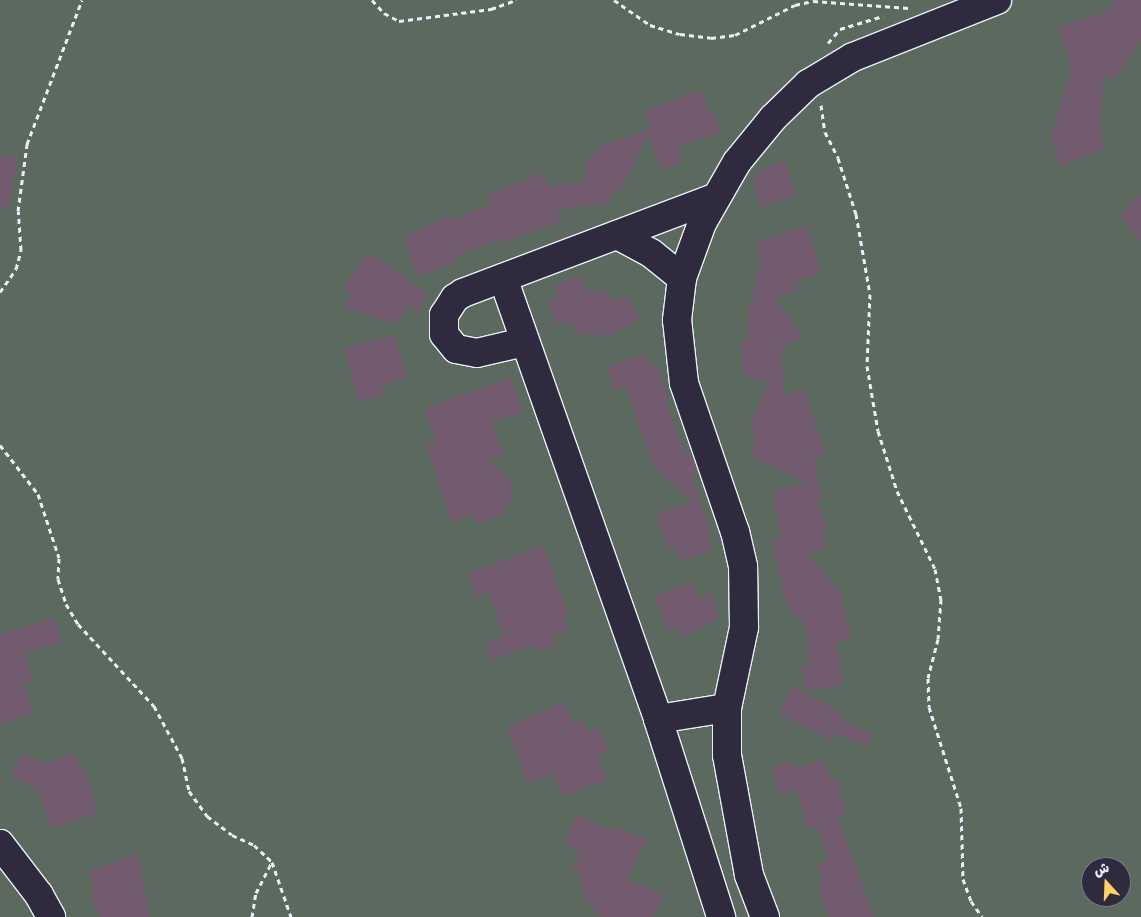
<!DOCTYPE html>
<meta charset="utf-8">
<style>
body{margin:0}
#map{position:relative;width:1141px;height:917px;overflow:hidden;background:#3d3447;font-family:"Patrick Hand","Playpen Sans Arabic",sans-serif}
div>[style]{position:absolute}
.green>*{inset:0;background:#5c695e}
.building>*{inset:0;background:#735c6f}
.path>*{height:3px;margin-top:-1.5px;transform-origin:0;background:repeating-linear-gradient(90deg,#e8f1f8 0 5px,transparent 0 9px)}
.roads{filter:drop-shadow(1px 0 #e8f1f8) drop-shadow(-1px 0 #e8f1f8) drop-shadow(0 1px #e8f1f8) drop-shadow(0 -1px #e8f1f8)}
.minor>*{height:28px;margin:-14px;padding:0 14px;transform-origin:14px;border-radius:14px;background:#2f2a3d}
span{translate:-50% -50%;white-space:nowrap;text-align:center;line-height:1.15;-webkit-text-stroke:4px #2f2a3d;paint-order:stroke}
.north{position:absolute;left:1081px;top:857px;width:50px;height:50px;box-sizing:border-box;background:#2f2a3d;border:1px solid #797a88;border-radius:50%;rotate:340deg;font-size:14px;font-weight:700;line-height:20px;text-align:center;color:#e8f1f8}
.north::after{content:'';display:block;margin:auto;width:18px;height:22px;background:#ffd166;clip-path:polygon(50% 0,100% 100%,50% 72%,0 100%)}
</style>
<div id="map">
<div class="green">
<div style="clip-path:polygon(evenodd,0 0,1141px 0,1141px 917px,0 917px,0 0,1091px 867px,1121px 867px,1121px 897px,1091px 897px,1091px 867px)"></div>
</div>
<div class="building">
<div style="clip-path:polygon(1115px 0,1141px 0,1141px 40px,1114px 80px,1104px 74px,1100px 125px,1104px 150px,1061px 166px,1051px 138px,1071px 68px,1058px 26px,1105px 13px)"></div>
<div style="clip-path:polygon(701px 90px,708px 111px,715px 114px,721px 132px,678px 147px,683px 162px,661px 170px,648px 134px,620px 191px,611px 193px,610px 203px,558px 210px,562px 220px,506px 243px,504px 238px,454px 257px,455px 263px,418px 277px,403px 237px,449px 216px,451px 220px,491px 205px,487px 195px,543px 173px,549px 187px,587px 182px,585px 164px,600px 146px,650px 129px,644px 111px)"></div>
<div style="clip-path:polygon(0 156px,19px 156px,8px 208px,0 207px)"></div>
<div style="clip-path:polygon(785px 161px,797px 195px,762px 208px,752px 184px,757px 179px,758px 171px)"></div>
<div style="clip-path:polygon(1141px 194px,1141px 241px,1119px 215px)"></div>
<div style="clip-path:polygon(807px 226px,821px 273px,796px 281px,799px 290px,774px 297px,803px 337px,782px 347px,784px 396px,804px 389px,826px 455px,813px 459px,823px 498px,816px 500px,827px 528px,822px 532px,826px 548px,807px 553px,841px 593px,851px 640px,836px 643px,843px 685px,805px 691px,800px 668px,810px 667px,806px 647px,809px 643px,802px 619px,796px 619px,794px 611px,790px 612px,783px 590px,772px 541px,781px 539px,772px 491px,807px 482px,750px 456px,756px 443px,750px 425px,769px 381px,753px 381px,752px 376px,743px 376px,741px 360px,742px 339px,751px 339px,746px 326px,761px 260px,755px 242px)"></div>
<div style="clip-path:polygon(363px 257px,377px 257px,426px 294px,419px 314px,410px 306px,395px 324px,344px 307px,352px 293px,344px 289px)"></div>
<div style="clip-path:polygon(581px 275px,586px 290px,610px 294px,615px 302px,626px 295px,640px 318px,611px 336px,574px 333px,575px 324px,556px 323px,548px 302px,559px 298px,554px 286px)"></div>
<div style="clip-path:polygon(395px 335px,407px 378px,381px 386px,383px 395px,359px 402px,344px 349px)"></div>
<div style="clip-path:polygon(645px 354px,648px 366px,657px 363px,669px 400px,665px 401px,685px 453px,689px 451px,698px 474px,692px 477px,712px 535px,707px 536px,712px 550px,680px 561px,675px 546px,668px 548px,656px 514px,692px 502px,655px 468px,625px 386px,614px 390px,607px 367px)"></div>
<div style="clip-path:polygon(511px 378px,523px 412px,492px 422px,504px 455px,487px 461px,510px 478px,513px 501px,504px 505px,506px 513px,476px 524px,473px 515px,452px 522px,426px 445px,437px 442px,425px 408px)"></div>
<div style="clip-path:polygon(543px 546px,569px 615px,563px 616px,568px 631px,554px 636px,557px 644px,535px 652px,533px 645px,491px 660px,486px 643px,504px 636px,488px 593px,476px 597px,468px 573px)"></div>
<div style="clip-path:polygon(692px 582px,698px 598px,711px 593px,720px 618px,681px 638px,677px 627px,668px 631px,654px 596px)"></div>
<div style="clip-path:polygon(55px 618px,62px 642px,25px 653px,33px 682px,24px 684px,33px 714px,0 724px,0 635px)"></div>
<div style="clip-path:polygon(793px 687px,842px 713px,839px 718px,872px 734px,867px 746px,834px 733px,831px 740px,779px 713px)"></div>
<div style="clip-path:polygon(564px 701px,573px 724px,583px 720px,588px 733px,600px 728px,609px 750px,597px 755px,607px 780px,563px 797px,554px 775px,528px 784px,507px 728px)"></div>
<div style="clip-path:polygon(22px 753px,43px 763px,75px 753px,80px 768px,84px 767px,98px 813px,51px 828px,38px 789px,11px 776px)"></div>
<div style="clip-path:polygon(823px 760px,832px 778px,841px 783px,840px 795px,846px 813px,838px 816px,874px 917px,829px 917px,817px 884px,823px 882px,817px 864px,828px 860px,817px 826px,808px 829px,796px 790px,779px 795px,771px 768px,793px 762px,795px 769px)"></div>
<div style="clip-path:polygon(577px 815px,609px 830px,613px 827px,648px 839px,627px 879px,664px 896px,654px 917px,604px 917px,594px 913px,595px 906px,586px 902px,578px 870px,572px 867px,580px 851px,564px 843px)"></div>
<div style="clip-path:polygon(138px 854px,145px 874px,140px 876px,150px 905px,147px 906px,150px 917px,99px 917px,90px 891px,95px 889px,89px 871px)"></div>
</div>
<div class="path">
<div style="left:372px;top:0;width:18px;rotate:47deg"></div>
<div style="left:384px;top:13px;width:17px;rotate:28deg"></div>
<div style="left:399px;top:21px;width:93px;rotate:-7.4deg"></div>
<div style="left:491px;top:9px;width:27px;rotate:-20deg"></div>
<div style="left:614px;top:0;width:44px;rotate:34.8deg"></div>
<div style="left:650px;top:25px;width:31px;rotate:17deg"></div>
<div style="left:680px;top:34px;width:31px;rotate:7deg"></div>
<div style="left:711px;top:38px;width:24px;rotate:-7deg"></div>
<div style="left:735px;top:35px;width:67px;rotate:-26.6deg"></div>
<div style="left:795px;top:5px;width:18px;rotate:-13deg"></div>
<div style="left:813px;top:1px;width:96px;rotate:4.2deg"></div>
<div style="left:828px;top:43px;width:18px;rotate:-49deg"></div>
<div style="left:840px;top:29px;width:45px;rotate:-16.8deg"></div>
<div style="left:821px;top:105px;width:27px;rotate:82deg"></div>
<div style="left:825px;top:132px;width:29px;rotate:63deg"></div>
<div style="left:838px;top:158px;width:59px;rotate:72.2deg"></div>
<div style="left:856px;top:214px;width:81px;rotate:80.1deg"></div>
<div style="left:870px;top:294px;width:72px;rotate:92.4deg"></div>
<div style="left:867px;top:366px;width:66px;rotate:80.4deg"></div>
<div style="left:878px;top:431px;width:63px;rotate:72.4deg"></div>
<div style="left:897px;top:491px;width:87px;rotate:64deg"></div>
<div style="left:935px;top:569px;width:31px;rotate:79deg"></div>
<div style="left:941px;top:599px;width:40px;rotate:94.3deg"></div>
<div style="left:938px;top:639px;width:40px;rotate:104.4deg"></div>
<div style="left:928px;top:678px;width:29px;rotate:88deg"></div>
<div style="left:929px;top:707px;width:106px;rotate:72.4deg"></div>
<div style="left:961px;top:808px;width:71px;rotate:88.4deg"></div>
<div style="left:963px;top:879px;width:23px;rotate:70deg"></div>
<div style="left:971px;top:901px;width:19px;rotate:55deg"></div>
<div style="left:0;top:292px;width:28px;rotate:-55deg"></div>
<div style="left:16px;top:269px;width:20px;rotate:-75deg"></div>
<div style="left:21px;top:250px;width:39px;rotate:-94deg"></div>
<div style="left:18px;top:211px;width:68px;rotate:-82.3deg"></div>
<div style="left:27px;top:144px;width:154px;rotate:-69.1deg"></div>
<div style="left:0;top:445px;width:62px;rotate:52.2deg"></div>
<div style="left:38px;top:494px;width:67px;rotate:71.8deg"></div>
<div style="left:59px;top:558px;width:21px;rotate:93deg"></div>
<div style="left:58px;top:579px;width:26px;rotate:72deg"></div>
<div style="left:66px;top:604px;width:23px;rotate:59deg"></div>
<div style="left:78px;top:624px;width:112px;rotate:47.2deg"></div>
<div style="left:154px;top:706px;width:59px;rotate:61.7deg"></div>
<div style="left:182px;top:758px;width:34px;rotate:78deg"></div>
<div style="left:189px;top:791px;width:31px;rotate:54deg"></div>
<div style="left:207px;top:816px;width:31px;rotate:37deg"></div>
<div style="left:232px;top:835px;width:24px;rotate:24deg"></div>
<div style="left:254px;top:845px;width:25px;rotate:43deg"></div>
<div style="left:272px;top:862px;width:58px;rotate:70.9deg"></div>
<div style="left:252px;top:917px;width:24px;rotate:-81deg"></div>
<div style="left:256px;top:893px;width:35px;rotate:-63deg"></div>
</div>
<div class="roads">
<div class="minor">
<div style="left:617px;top:235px;width:38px;rotate:28deg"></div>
<div style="left:651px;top:253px;width:40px;rotate:39deg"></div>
<div style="left:503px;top:278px;width:467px;rotate:70.6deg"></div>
<div style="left:658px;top:719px;width:208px;rotate:72.3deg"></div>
<div style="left:524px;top:342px;width:48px;rotate:166.8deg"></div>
<div style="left:477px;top:353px;width:21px;rotate:-169deg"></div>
<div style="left:456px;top:349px;width:19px;rotate:-129deg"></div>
<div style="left:444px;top:334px;width:19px;rotate:-90deg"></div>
<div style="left:444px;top:315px;width:20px;rotate:-57deg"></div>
<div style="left:455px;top:298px;width:9px;rotate:-32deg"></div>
<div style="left:463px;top:293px;width:269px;rotate:-20.7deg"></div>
<div style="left:658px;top:719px;width:70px;rotate:-9.1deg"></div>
<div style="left:0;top:844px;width:64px;rotate:52.6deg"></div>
<div style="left:39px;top:895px;width:25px;rotate:61deg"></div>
<div style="left:765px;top:917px;width:45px;rotate:-110.9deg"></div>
<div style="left:749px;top:875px;width:122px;rotate:-100.4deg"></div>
<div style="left:727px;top:755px;width:47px;rotate:-90deg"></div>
<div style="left:727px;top:708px;width:83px;rotate:-78.1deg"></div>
<div style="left:744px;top:627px;width:61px;rotate:-90.9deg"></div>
<div style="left:743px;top:566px;width:35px;rotate:-103deg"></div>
<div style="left:735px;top:532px;width:157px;rotate:-108.9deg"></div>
<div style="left:684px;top:383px;width:63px;rotate:-96.3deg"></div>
<div style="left:677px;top:320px;width:42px;rotate:-83.2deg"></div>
<div style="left:682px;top:278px;width:59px;rotate:-70deg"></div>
<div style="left:702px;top:223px;width:70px;rotate:-60.2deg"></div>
<div style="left:737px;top:162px;width:57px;rotate:-50.7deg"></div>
<div style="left:773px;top:118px;width:49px;rotate:-44.2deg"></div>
<div style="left:808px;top:84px;width:52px;rotate:-31deg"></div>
<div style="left:853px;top:57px;width:155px;rotate:-21.6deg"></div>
</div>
</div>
<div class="north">ش</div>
</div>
